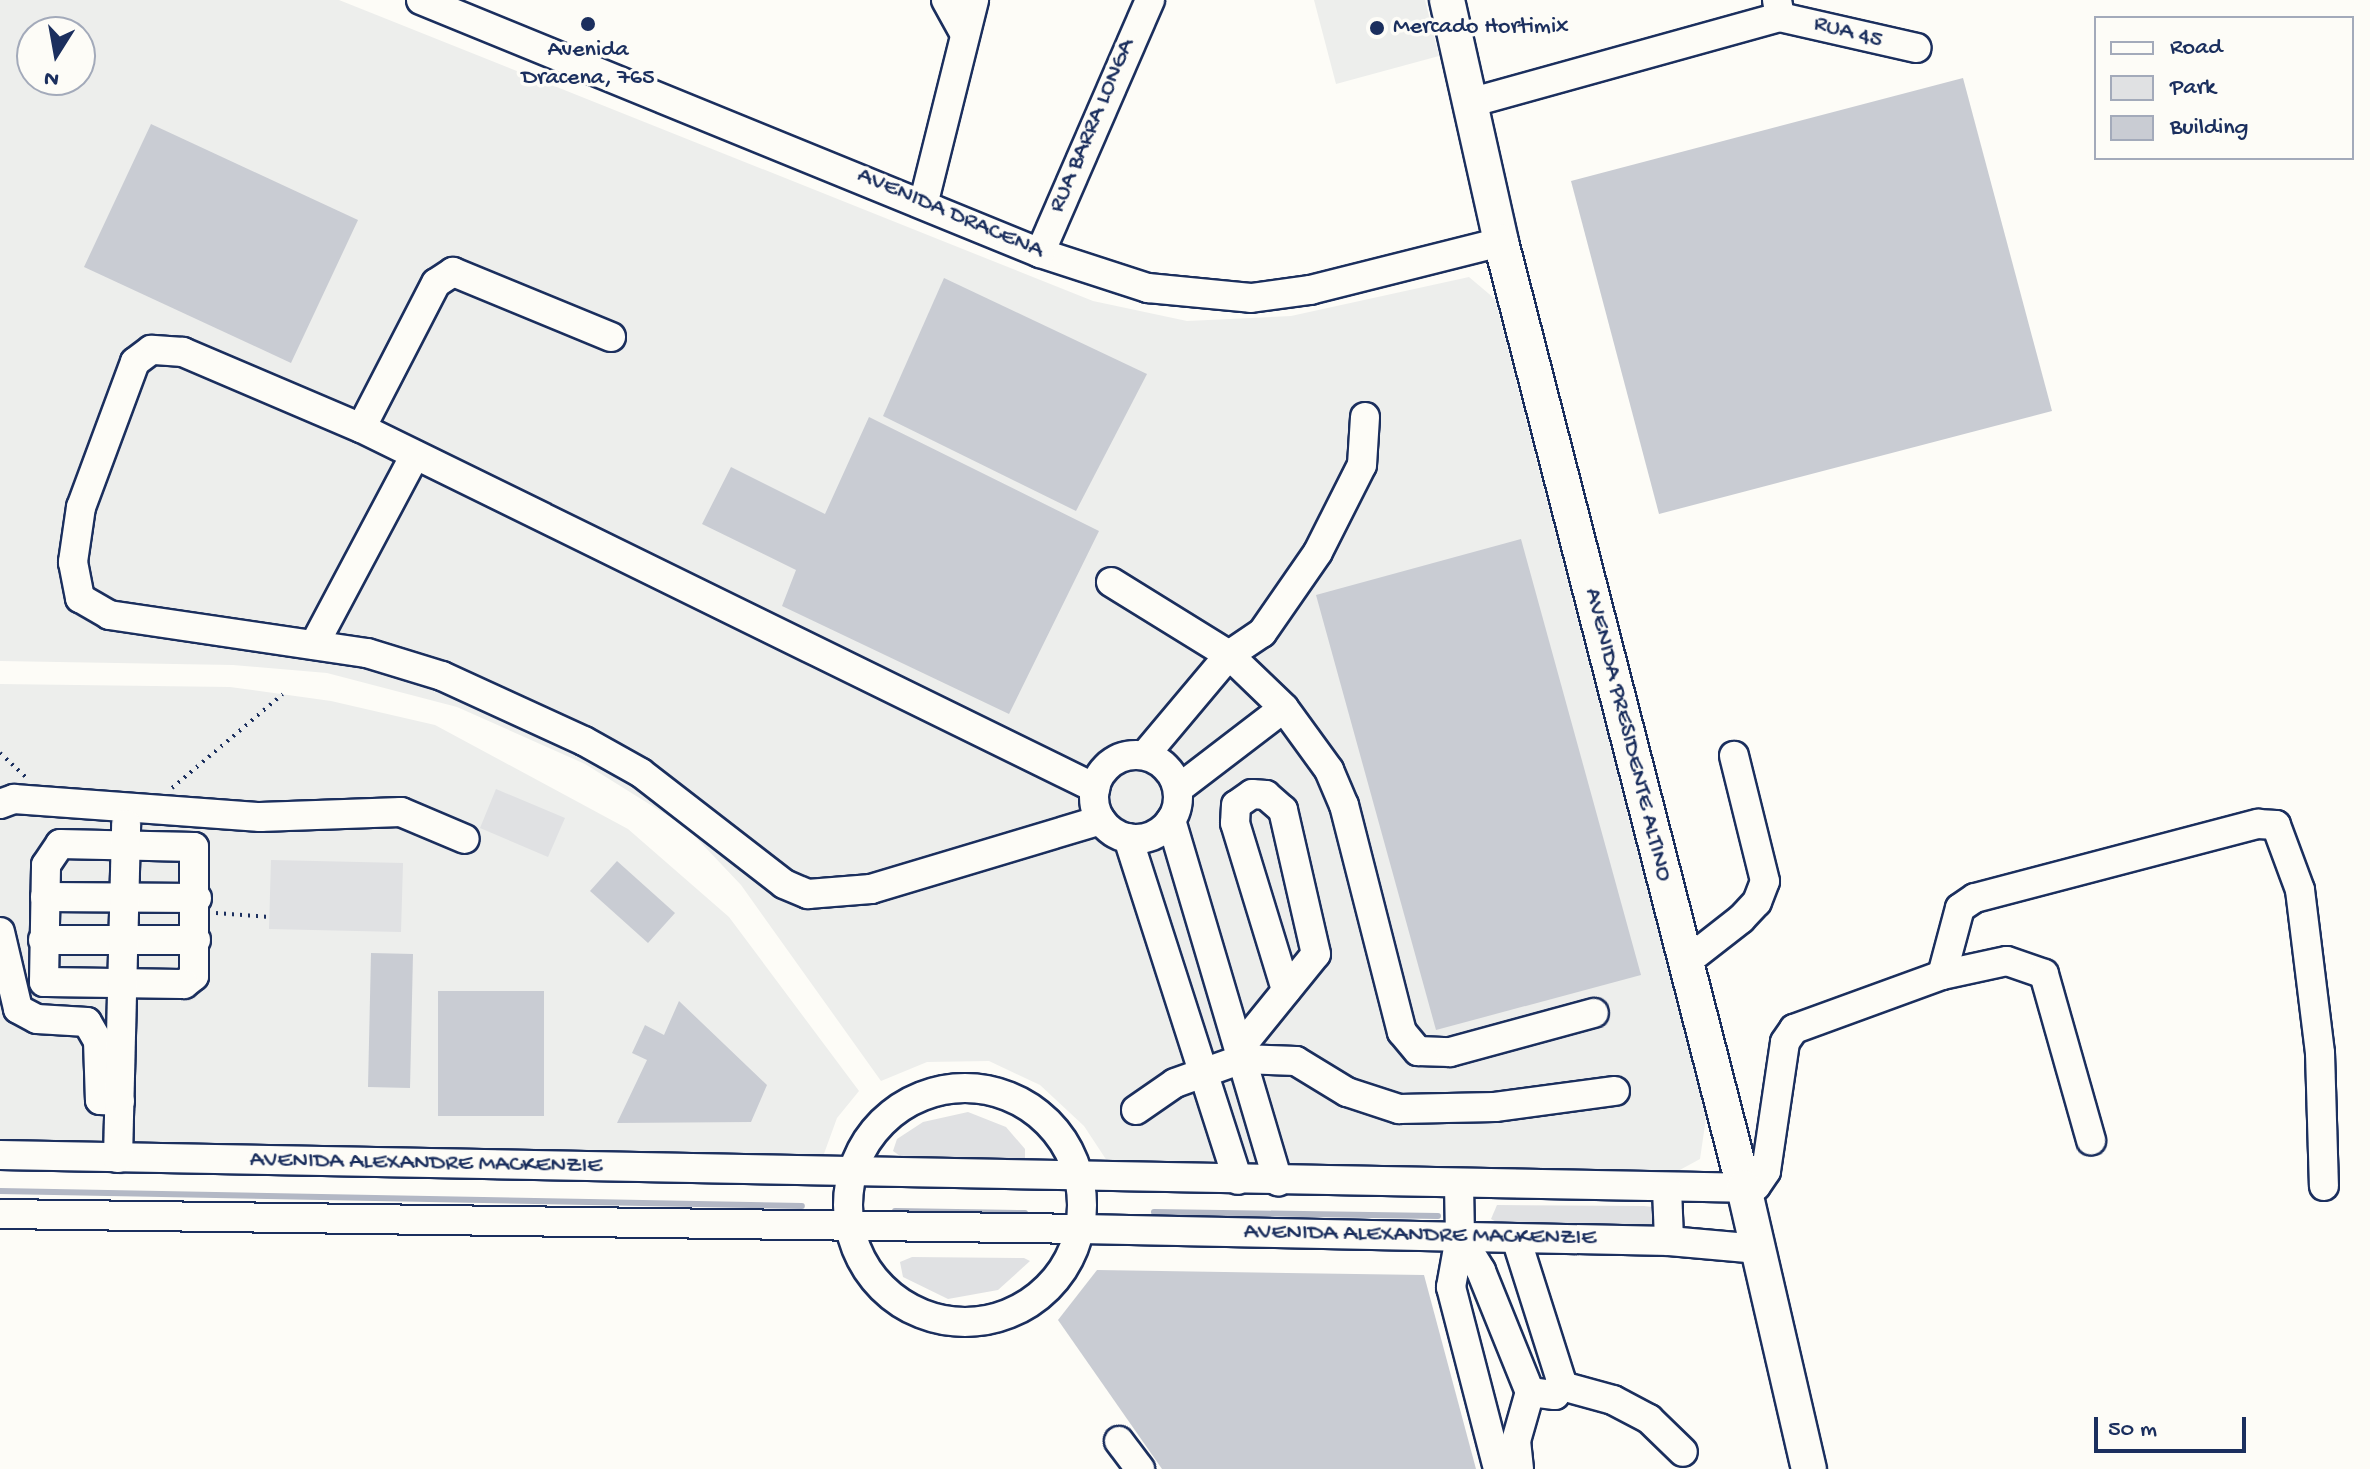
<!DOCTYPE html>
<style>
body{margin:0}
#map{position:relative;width:2370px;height:1469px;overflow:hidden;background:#fdfcf7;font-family:"Gochi Hand",sans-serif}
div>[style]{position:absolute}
.built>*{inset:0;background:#edeeec}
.green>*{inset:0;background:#e0e1e3}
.stream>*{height:6px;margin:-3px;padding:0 3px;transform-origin:3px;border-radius:3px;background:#b3b8c5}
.building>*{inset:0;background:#c9ccd3}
.path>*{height:4px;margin-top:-2px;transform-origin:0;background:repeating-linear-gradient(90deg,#1b2f5e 0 2px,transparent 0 8px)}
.roads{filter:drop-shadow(2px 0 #1b2f5e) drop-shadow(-2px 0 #1b2f5e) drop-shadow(0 2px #1b2f5e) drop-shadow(0 -2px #1b2f5e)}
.minor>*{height:28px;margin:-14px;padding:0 14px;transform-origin:14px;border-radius:14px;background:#fdfcf7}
.minor>.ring{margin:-14px;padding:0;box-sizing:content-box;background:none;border:28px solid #fdfcf7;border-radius:50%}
.major>*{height:34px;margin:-17px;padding:0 17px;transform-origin:17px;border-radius:17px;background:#fdfcf7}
.dots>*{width:22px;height:22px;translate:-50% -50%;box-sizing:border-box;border:4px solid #fdfcf7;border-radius:50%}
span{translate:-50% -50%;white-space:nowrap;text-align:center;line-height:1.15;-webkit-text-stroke:7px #fdfcf7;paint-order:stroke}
.poi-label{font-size:24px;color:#1b2f5e}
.left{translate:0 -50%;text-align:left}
.street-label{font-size:24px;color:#1b2f5e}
.legend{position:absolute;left:2094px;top:16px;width:260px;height:144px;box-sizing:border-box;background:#fdfcf7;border:2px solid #a3aaba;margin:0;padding:10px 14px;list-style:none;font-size:24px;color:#1b2f5e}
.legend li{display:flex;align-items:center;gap:16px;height:40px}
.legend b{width:40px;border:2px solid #a3aaba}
.north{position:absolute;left:16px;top:16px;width:80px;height:80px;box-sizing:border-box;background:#fdfcf7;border:2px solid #a3aaba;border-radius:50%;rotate:191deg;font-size:22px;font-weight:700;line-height:32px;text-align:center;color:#1b2f5e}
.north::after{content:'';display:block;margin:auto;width:28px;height:36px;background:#1b2f5e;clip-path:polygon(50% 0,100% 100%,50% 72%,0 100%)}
.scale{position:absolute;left:2094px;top:1417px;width:152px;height:36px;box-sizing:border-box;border:4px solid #1b2f5e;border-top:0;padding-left:10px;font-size:24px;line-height:28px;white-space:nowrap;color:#1b2f5e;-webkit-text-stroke:6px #fdfcf7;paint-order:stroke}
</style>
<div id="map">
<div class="built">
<div style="clip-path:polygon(evenodd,0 0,339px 0,1093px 301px,1187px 321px,1291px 316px,1469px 277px,1495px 299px,1706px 1118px,1700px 1159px,1665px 1178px,1113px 1170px,1084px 1126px,1040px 1085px,989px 1061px,927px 1062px,881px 1081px,741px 885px,686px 827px,585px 764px,457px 707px,327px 673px,233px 665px,0 661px,0 0,32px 32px,80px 32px,80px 80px,32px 80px,32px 32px)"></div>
<div style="clip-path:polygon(1314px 0,1425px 0,1439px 56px,1336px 84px)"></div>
<div style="clip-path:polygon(0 684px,230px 687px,331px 701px,435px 725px,628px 829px,729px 917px,859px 1091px,837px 1118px,821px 1162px,0 1146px)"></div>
</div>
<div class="green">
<div style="clip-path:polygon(496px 789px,565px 818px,548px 857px,480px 828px)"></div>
<div style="clip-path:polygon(271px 860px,403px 863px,401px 932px,269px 929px)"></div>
<div style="clip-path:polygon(968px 1112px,1006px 1127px,1025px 1149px,1025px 1159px,900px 1156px,893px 1151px,897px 1139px,923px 1122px)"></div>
<div style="clip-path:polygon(1497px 1205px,1644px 1206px,1653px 1207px,1663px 1219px,1657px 1226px,1500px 1224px,1491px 1219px)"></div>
<div style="clip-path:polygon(912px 1257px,1024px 1258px,1030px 1261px,998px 1290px,948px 1299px,903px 1277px,900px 1262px)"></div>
</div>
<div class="stream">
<div style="left:0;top:1191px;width:802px;rotate:1.07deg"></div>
<div style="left:895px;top:1211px;width:130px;rotate:0.9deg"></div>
<div style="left:1154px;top:1212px;width:284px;rotate:0.8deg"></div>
</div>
<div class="building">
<div style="clip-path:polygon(1963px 78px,2052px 411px,1659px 514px,1571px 181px)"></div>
<div style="clip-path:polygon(151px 124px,358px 220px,291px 363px,84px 267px)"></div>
<div style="clip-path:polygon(944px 278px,1147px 374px,1076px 511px,883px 416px)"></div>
<div style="clip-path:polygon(869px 417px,1099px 531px,1009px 714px,782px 606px,796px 570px,702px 524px,731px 467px,825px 514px)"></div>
<div style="clip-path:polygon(1521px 539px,1641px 975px,1436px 1030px,1316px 595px)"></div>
<div style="clip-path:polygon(617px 861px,675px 913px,648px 943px,590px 891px)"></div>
<div style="clip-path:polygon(371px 953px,413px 954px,410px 1088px,368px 1087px)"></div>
<div style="clip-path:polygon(438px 991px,544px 991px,544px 1116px,438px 1116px)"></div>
<div style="clip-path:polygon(679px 1001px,767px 1085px,751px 1122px,617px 1123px,647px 1060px,632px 1053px,645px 1025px,664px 1035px)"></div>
<div style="clip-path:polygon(1097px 1270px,1424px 1275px,1476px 1469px,1162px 1469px,1058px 1320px)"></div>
</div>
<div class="path">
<div style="left:0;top:753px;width:35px;rotate:43deg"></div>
<div style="left:172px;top:788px;width:145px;rotate:-40.3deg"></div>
<div style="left:216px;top:913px;width:53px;rotate:4.3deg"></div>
</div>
<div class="roads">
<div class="minor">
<div style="left:421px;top:0;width:669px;rotate:22.23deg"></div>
<div style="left:1040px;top:253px;width:114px;rotate:18deg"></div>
<div style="left:1148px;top:288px;width:103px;rotate:5.5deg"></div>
<div style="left:1251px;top:298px;width:60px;rotate:-7.7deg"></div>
<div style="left:1310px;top:290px;width:197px;rotate:-14.1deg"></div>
<div style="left:946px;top:0;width:37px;rotate:61deg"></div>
<div style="left:1780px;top:17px;width:140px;rotate:12.8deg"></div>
<div style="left:1473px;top:102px;width:319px;rotate:-15.5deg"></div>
<div style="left:1780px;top:17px;width:17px;rotate:-100deg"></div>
<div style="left:924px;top:201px;width:207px;rotate:-76deg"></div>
<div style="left:1040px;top:253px;width:276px;rotate:-66.5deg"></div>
<div style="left:611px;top:337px;width:171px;rotate:-157.6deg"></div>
<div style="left:453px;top:272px;width:20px;rotate:147deg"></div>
<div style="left:436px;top:283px;width:163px;rotate:117.3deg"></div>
<div style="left:361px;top:428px;width:194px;rotate:-156.9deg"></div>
<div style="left:183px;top:352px;width:32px;rotate:-176deg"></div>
<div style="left:151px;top:350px;width:20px;rotate:143deg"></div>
<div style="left:135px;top:362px;width:155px;rotate:110.4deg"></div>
<div style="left:81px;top:507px;width:56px;rotate:98.3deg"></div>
<div style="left:73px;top:562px;width:37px;rotate:79deg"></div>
<div style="left:80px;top:598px;width:34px;rotate:30deg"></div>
<div style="left:109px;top:615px;width:261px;rotate:8.4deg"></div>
<div style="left:367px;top:653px;width:78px;rotate:17deg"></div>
<div style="left:442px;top:676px;width:156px;rotate:24.6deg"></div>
<div style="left:584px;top:741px;width:65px;rotate:29.3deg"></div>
<div style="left:641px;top:773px;width:181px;rotate:37.8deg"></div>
<div style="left:784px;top:884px;width:26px;rotate:23deg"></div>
<div style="left:808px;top:894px;width:63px;rotate:-4.5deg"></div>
<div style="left:871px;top:889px;width:240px;rotate:-16.7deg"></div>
<div style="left:361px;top:428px;width:818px;rotate:26.13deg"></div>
<div style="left:1111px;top:582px;width:139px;rotate:31.7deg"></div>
<div style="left:1229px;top:655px;width:76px;rotate:43.9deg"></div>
<div style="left:1284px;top:708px;width:77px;rotate:54deg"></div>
<div style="left:1329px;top:770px;width:38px;rotate:67deg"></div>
<div style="left:1344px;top:805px;width:234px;rotate:75.7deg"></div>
<div style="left:1402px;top:1032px;width:25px;rotate:50deg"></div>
<div style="left:1418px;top:1051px;width:32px;rotate:2deg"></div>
<div style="left:1450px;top:1052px;width:149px;rotate:-15.2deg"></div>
<div style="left:314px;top:645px;width:215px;rotate:-62deg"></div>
<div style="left:1145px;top:755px;width:131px;rotate:-50deg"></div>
<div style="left:1229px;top:655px;width:40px;rotate:-34deg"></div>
<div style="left:1262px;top:633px;width:98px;rotate:-55.3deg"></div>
<div style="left:1318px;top:552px;width:97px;rotate:-63.2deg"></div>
<div style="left:1362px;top:465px;width:48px;rotate:-86.4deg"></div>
<div class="ring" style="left:1094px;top:755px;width:56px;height:56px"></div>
<div style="left:1178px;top:789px;width:133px;rotate:-37.4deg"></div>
<div style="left:0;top:804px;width:15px;rotate:-20deg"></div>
<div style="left:14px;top:799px;width:247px;rotate:4.2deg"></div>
<div style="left:260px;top:817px;width:141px;rotate:-2deg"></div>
<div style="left:401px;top:812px;width:69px;rotate:22.9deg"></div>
<div style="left:1171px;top:820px;width:377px;rotate:73.5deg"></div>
<div style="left:1128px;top:838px;width:359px;rotate:72.2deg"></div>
<div style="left:60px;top:844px;width:134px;rotate:1.3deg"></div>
<div style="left:194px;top:847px;width:129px;rotate:90deg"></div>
<div style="left:194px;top:976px;width:13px;rotate:141deg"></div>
<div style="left:184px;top:984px;width:140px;rotate:-179.2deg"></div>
<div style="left:44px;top:982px;width:117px;rotate:-89deg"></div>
<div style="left:46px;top:865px;width:25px;rotate:-56deg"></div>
<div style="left:45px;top:897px;width:152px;rotate:0.4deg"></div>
<div style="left:0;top:932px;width:79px;rotate:76.8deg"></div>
<div style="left:18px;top:1009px;width:21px;rotate:28deg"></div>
<div style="left:37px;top:1019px;width:50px;rotate:3.4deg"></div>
<div style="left:87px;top:1022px;width:22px;rotate:60deg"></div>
<div style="left:98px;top:1041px;width:59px;rotate:88.1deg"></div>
<div style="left:100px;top:1100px;width:20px;rotate:3deg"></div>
<div style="left:43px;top:940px;width:153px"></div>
<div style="left:1686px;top:962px;width:70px;rotate:-38deg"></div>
<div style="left:1741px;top:919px;width:23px;rotate:-47deg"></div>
<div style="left:1757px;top:902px;width:22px;rotate:-69deg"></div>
<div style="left:1765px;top:881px;width:129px;rotate:-103.9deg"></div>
<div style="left:1942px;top:975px;width:69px;rotate:-75deg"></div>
<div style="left:1960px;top:908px;width:18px;rotate:-34deg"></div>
<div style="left:1975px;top:898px;width:293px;rotate:-14.7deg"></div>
<div style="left:2258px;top:824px;width:18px;rotate:3deg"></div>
<div style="left:2276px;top:825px;width:69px;rotate:69.7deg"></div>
<div style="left:2300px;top:890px;width:164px;rotate:83deg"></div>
<div style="left:2320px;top:1053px;width:133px;rotate:88.3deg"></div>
<div style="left:1239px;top:1049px;width:122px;rotate:-51deg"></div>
<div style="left:1316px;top:954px;width:148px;rotate:-102.9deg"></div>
<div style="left:1283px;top:810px;width:23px;rotate:-139deg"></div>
<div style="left:1266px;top:795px;width:14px;rotate:-176deg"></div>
<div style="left:1252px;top:794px;width:19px;rotate:145deg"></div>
<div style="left:1236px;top:805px;width:18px;rotate:93deg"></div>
<div style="left:1235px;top:823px;width:175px;rotate:73deg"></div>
<div class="ring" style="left:848px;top:1088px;width:206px;height:206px"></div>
<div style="left:1136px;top:1110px;width:47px;rotate:-34.7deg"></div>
<div style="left:1175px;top:1083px;width:71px;rotate:-19.7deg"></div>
<div style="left:1242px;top:1059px;width:54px;rotate:2.1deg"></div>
<div style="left:1296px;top:1061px;width:60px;rotate:31.3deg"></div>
<div style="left:1347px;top:1092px;width:55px;rotate:18.1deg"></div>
<div style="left:1399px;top:1109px;width:96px;rotate:-1.2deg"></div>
<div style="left:1495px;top:1107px;width:121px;rotate:-7.6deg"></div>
<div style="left:0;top:1155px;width:1744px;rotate:1.08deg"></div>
<div style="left:1744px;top:1188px;width:12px;rotate:-9deg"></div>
<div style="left:1756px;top:1186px;width:18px;rotate:-56deg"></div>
<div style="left:1766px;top:1171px;width:130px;rotate:-81.6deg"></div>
<div style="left:1785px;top:1042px;width:16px;rotate:-55deg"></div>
<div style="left:1794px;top:1029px;width:158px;rotate:-20deg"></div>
<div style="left:1942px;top:975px;width:66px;rotate:-12.2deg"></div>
<div style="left:2007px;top:961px;width:39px;rotate:19deg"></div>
<div style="left:2044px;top:974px;width:173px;rotate:74.2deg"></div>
<div style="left:118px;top:1158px;width:334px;rotate:-88.6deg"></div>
<div style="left:1459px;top:1185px;width:52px;rotate:88.9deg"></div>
<div style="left:1460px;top:1237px;width:51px;rotate:100.2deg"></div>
<div style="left:1451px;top:1287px;width:188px;rotate:75.5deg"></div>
<div style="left:1667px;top:1188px;width:53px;rotate:87.8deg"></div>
<div style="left:0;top:1214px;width:1081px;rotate:0.79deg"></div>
<div style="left:1081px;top:1229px;width:588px;rotate:1.17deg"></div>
<div style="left:1669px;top:1241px;width:90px;rotate:5.1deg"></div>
<div style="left:1460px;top:1237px;width:40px;rotate:58deg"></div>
<div style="left:1481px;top:1271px;width:131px;rotate:68deg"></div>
<div style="left:1530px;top:1392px;width:25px;rotate:7deg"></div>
<div style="left:1555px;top:1395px;width:16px;rotate:-68deg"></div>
<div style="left:1561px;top:1380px;width:149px;rotate:-107.6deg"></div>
<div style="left:1562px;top:1386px;width:53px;rotate:15.4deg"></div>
<div style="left:1613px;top:1400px;width:41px;rotate:27.8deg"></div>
<div style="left:1649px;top:1419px;width:47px;rotate:44.1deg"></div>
<div style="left:1119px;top:1441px;width:35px;rotate:53deg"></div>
<div style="left:1519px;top:1469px;width:28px;rotate:-96deg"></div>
<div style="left:1516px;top:1441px;width:51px;rotate:-74.1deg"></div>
</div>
<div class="major">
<div style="left:1447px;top:0;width:248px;rotate:77.4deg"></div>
<div style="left:1501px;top:242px;width:977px;rotate:75.59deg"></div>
<div style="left:1744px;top:1188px;width:288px;rotate:77deg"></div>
</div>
</div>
<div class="dots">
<div style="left:588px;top:24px;background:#1b2f5e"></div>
<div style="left:1377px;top:28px;background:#1b2f5e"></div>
</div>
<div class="poi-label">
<span class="left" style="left:1393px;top:28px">Mercado Hortimix</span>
<span style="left:588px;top:65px">Avenida<br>Dracena, 765</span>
</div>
<div class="street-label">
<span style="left:1848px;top:33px;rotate:15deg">RUA 45</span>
<span style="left:1093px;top:126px;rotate:-67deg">RUA BARRA LONGA</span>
<span style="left:950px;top:214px;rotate:23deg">AVENIDA DRACENA</span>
<span style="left:1627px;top:735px;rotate:76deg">AVENIDA PRESIDENTE ALTINO</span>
<span style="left:426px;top:1164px;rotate:1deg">AVENIDA ALEXANDRE MACKENZIE</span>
<span style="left:1420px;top:1236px;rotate:1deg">AVENIDA ALEXANDRE MACKENZIE</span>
</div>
<ul class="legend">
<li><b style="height:10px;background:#fdfcf7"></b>Road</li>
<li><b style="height:22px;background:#e0e1e3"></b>Park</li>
<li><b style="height:22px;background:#c9ccd3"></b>Building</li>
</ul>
<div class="north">N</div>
<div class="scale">50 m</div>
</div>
